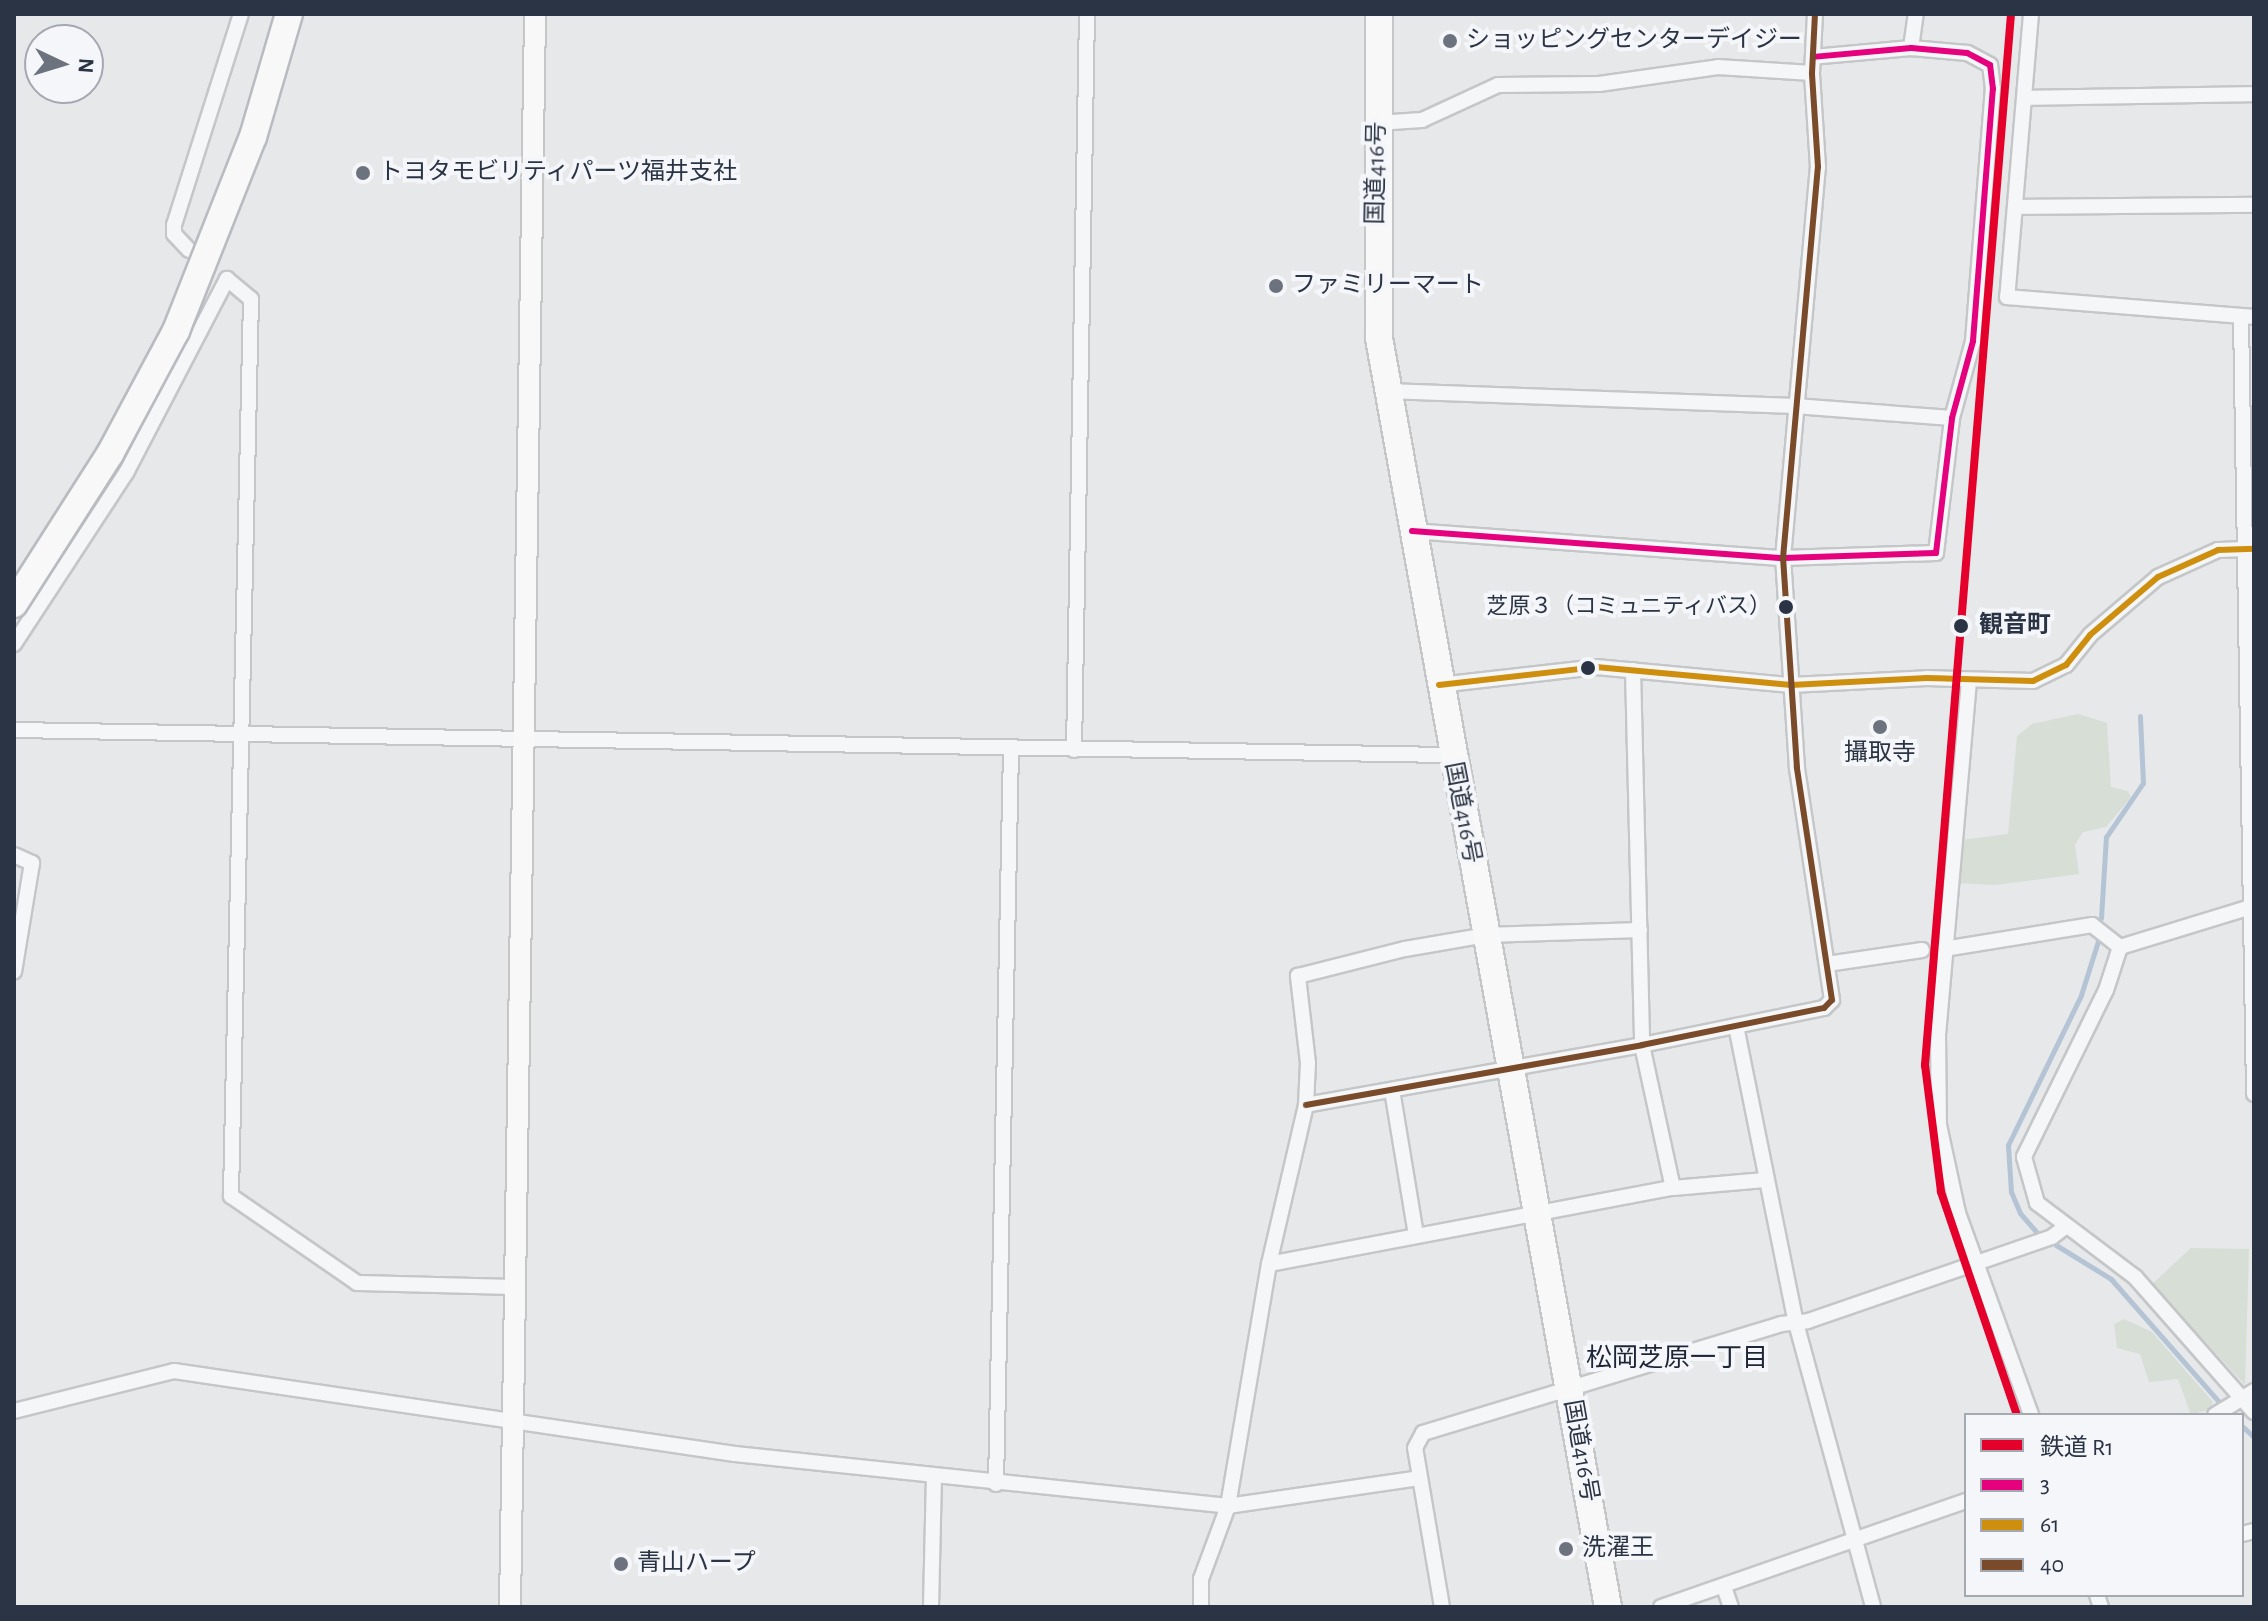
<!DOCTYPE html>
<meta charset="utf-8">
<style>
body{margin:0}
#map{position:relative;width:2268px;height:1621px;overflow:hidden;background:#e6e8ea;font-family:"Alegreya Sans","Noto Sans JP",sans-serif}
div>[style]{position:absolute}
.green>*{inset:0;background:#d6ded6}
.stream>*{height:5px;margin:-2.5px;padding:0 2.5px;transform-origin:2.5px;border-radius:2.5px;background:#b4c4d5}
.roads{filter:drop-shadow(2px 0 #c4c6c8) drop-shadow(-2px 0 #c4c6c8) drop-shadow(0 2px #c4c6c8) drop-shadow(0 -2px #c4c6c8)}
.street>*{height:14px;margin:-7px;padding:0 7px;transform-origin:7px;border-radius:7px;background:#f5f6f7}
.secondary>*{height:20px;margin:-10px;padding:0 10px;transform-origin:10px;border-radius:10px;background:#f8f8f8}
.highway>*{height:26px;margin:-13px;padding:0 13px;transform-origin:13px;border-radius:13px;background:#f8f8f8}
.bridges{filter:drop-shadow(2px 0 #b8bbbf) drop-shadow(-2px 0 #b8bbbf) drop-shadow(0 2px #b8bbbf) drop-shadow(0 -2px #b8bbbf)}
.highway-bridge>*{height:26px;margin:-13px;padding:0 13px;transform-origin:13px;border-radius:13px;background:#f8f8f8}
.bus-1>*{height:6px;margin:-3px;padding:0 3px;transform-origin:3px;border-radius:3px;background:#e5007d}
.bus-2>*{height:6px;margin:-3px;padding:0 3px;transform-origin:3px;border-radius:3px;background:#ce8f0e}
.bus-3>*{height:6px;margin:-3px;padding:0 3px;transform-origin:3px;border-radius:3px;background:#7a4b2a}
.rail-1>*{height:8px;margin:-4px;padding:0 4px;transform-origin:4px;border-radius:4px;background:#e4002b}
.dots>*{width:22px;height:22px;translate:-50% -50%;box-sizing:border-box;border:4px solid #f4f6f9;border-radius:50%}
span{translate:-50% -50%;white-space:nowrap;text-align:center;line-height:1.15;-webkit-text-stroke:8px #f4f6f9;paint-order:stroke}
.bus-label{font-size:22px;color:#2b3445}
.right{translate:-100% -50%;text-align:right}
.poi-label{font-size:24px;color:#2b3445}
.left{translate:0 -50%;text-align:left}
.street-label{font-size:24px;color:#2b3445}
.stop-label{font-size:24px;color:#2b3445;font-weight:700}
.neighbourhood-label{font-size:26px;color:#1d2536}
.frame{position:absolute;inset:0;border:16px solid #2b3445;pointer-events:none}
.legend{position:absolute;left:1964px;top:1413px;width:280px;height:184px;box-sizing:border-box;background:#f4f6f9;border:2px solid #a4a8b1;margin:0;padding:10px 14px;list-style:none;font-size:24px;color:#2b3445}
.legend li{display:flex;align-items:center;gap:16px;height:40px}
.legend b{width:40px;border:2px solid #a4a8b1}
.north{position:absolute;left:24px;top:24px;width:80px;height:80px;box-sizing:border-box;background:#f4f6f9;border:2px solid #a4a8b1;border-radius:50%;rotate:94deg;font-size:22px;font-weight:700;line-height:32px;text-align:center;color:#2b3445}
.north::after{content:'';display:block;margin:auto;width:28px;height:36px;background:#6c737f;clip-path:polygon(50% 0,100% 100%,50% 72%,0 100%)}
</style>
<div id="map">
<div class="green">
<div style="clip-path:polygon(2078px 714px,2107px 723px,2111px 787px,2128px 791px,2131px 797px,2106px 827px,2083px 832px,2075px 845px,2079px 874px,1995px 885px,1957px 883px,1961px 840px,2008px 834px,2017px 736px,2032px 724px)"></div>
<div style="clip-path:polygon(2191px 1248px,2249px 1249px,2245px 1385px,2152px 1284px)"></div>
<div style="clip-path:polygon(2124px 1319px,2152px 1332px,2213px 1402px,2210px 1409px,2191px 1415px,2178px 1379px,2149px 1382px,2140px 1354px,2117px 1348px,2114px 1324px)"></div>
</div>
<div class="stream">
<div style="left:2101px;top:918px;width:81px;rotate:-86.5deg"></div>
<div style="left:2106px;top:837px;width:65px;rotate:-55.6deg"></div>
<div style="left:2143px;top:783px;width:67px;rotate:-92.6deg"></div>
<div style="left:2039px;top:1235px;width:29px;rotate:-131deg"></div>
<div style="left:2020px;top:1213px;width:23px;rotate:-113deg"></div>
<div style="left:2011px;top:1192px;width:47px;rotate:-93.7deg"></div>
<div style="left:2008px;top:1145px;width:167px;rotate:-64deg"></div>
<div style="left:2081px;top:995px;width:60px;rotate:-72.5deg"></div>
<div style="left:2056px;top:1245px;width:65px;rotate:31.7deg"></div>
<div style="left:2111px;top:1279px;width:167px;rotate:48.7deg"></div>
<div style="left:2242px;top:1426px;width:16px;rotate:43deg"></div>
</div>
<div class="roads">
<div class="street">
<div style="left:2031px;top:14px;width:284px;rotate:94.8deg"></div>
<div style="left:2007px;top:297px;width:248px;rotate:4.6deg"></div>
<div style="left:1911px;top:48px;width:34px;rotate:-82deg"></div>
<div style="left:2025px;top:98px;width:229px;rotate:-1deg"></div>
<div style="left:1377px;top:123px;width:45px;rotate:-3.8deg"></div>
<div style="left:1422px;top:120px;width:84px;rotate:-24.7deg"></div>
<div style="left:1498px;top:85px;width:101px;rotate:-0.6deg"></div>
<div style="left:1599px;top:84px;width:120px;rotate:-8.1deg"></div>
<div style="left:1718px;top:67px;width:94px;rotate:3.7deg"></div>
<div style="left:2016px;top:207px;width:238px;rotate:-0.5deg"></div>
<div style="left:189px;top:250px;width:22px;rotate:-133deg"></div>
<div style="left:174px;top:234px;width:9px;rotate:-90deg"></div>
<div style="left:174px;top:225px;width:221px;rotate:-72.4deg"></div>
<div style="left:2241px;top:317px;width:777px;rotate:89.04deg"></div>
<div style="left:1387px;top:391px;width:408px;rotate:2.1deg"></div>
<div style="left:1795px;top:406px;width:157px;rotate:4.4deg"></div>
<div style="left:1412px;top:531px;width:372px;rotate:4.2deg"></div>
<div style="left:1783px;top:558px;width:153px;rotate:-1.9deg"></div>
<div style="left:1936px;top:553px;width:136px;rotate:-83.2deg"></div>
<div style="left:1952px;top:418px;width:80px;rotate:-74.7deg"></div>
<div style="left:1973px;top:341px;width:253px;rotate:-85.5deg"></div>
<div style="left:1993px;top:89px;width:24px;rotate:-97deg"></div>
<div style="left:1990px;top:65px;width:26px;rotate:-152deg"></div>
<div style="left:1967px;top:53px;width:56px;rotate:-174.9deg"></div>
<div style="left:1911px;top:48px;width:98px;rotate:174.8deg"></div>
<div style="left:14px;top:644px;width:204px;rotate:-56.8deg"></div>
<div style="left:126px;top:473px;width:219px;rotate:-62.5deg"></div>
<div style="left:227px;top:279px;width:31px;rotate:40deg"></div>
<div style="left:251px;top:299px;width:897px;rotate:91.28deg"></div>
<div style="left:231px;top:1196px;width:153px;rotate:34.6deg"></div>
<div style="left:357px;top:1283px;width:158px;rotate:1.5deg"></div>
<div style="left:1633px;top:670px;width:375px;rotate:88.6deg"></div>
<div style="left:1642px;top:1045px;width:146px;rotate:77.8deg"></div>
<div style="left:1969px;top:681px;width:353px;rotate:95deg"></div>
<div style="left:1938px;top:1033px;width:92px;rotate:89.4deg"></div>
<div style="left:1939px;top:1125px;width:90px;rotate:77.8deg"></div>
<div style="left:1958px;top:1213px;width:215px;rotate:70.1deg"></div>
<div style="left:1439px;top:685px;width:158px;rotate:-6.5deg"></div>
<div style="left:1596px;top:667px;width:196px;rotate:5.3deg"></div>
<div style="left:1791px;top:685px;width:136px;rotate:-2.9deg"></div>
<div style="left:1927px;top:678px;width:106px;rotate:1.6deg"></div>
<div style="left:2033px;top:681px;width:37px;rotate:-26deg"></div>
<div style="left:2066px;top:665px;width:38px;rotate:-51deg"></div>
<div style="left:2090px;top:635px;width:89px;rotate:-40.5deg"></div>
<div style="left:2158px;top:577px;width:66px;rotate:-24.2deg"></div>
<div style="left:2218px;top:550px;width:36px;rotate:-2deg"></div>
<div style="left:14px;top:730px;width:1437px;rotate:1deg"></div>
<div style="left:1074px;top:750px;width:736px;rotate:-88.99deg"></div>
<div style="left:14px;top:855px;width:20px;rotate:24deg"></div>
<div style="left:32px;top:863px;width:110px;rotate:99.4deg"></div>
<div style="left:2254px;top:906px;width:140px;rotate:163deg"></div>
<div style="left:2120px;top:947px;width:45px;rotate:108deg"></div>
<div style="left:2106px;top:990px;width:186px;rotate:116.2deg"></div>
<div style="left:2024px;top:1157px;width:48px;rotate:74.2deg"></div>
<div style="left:2037px;top:1203px;width:123px;rotate:37.1deg"></div>
<div style="left:2135px;top:1277px;width:180px;rotate:48.6deg"></div>
<div style="left:1944px;top:949px;width:150px;rotate:-9.2deg"></div>
<div style="left:2092px;top:925px;width:36px;rotate:38deg"></div>
<div style="left:1827px;top:964px;width:96px;rotate:-8.4deg"></div>
<div style="left:1736px;top:1026px;width:303px;rotate:78.6deg"></div>
<div style="left:1796px;top:1323px;width:294px;rotate:74.8deg"></div>
<div style="left:1392px;top:1090px;width:147px;rotate:80.6deg"></div>
<div style="left:1306px;top:1105px;width:341px;rotate:-10.1deg"></div>
<div style="left:1642px;top:1045px;width:186px;rotate:-11.5deg"></div>
<div style="left:1824px;top:1008px;width:11px;rotate:-45deg"></div>
<div style="left:1832px;top:1000px;width:235px;rotate:-98.6deg"></div>
<div style="left:1797px;top:768px;width:210px;rotate:-93.8deg"></div>
<div style="left:1783px;top:558px;width:393px;rotate:-84.9deg"></div>
<div style="left:1818px;top:167px;width:94px;rotate:-93.7deg"></div>
<div style="left:1812px;top:73px;width:59px;rotate:-87.1deg"></div>
<div style="left:1269px;top:1264px;width:411px;rotate:-10.7deg"></div>
<div style="left:1673px;top:1188px;width:92px;rotate:-5deg"></div>
<div style="left:14px;top:1411px;width:165px;rotate:-14deg"></div>
<div style="left:174px;top:1371px;width:567px;rotate:8.42deg"></div>
<div style="left:735px;top:1454px;width:496px;rotate:6deg"></div>
<div style="left:1228px;top:1506px;width:193px;rotate:-8.3deg"></div>
<div style="left:2215px;top:1415px;width:46px;rotate:-31.6deg"></div>
<div style="left:996px;top:1484px;width:734px;rotate:-88.83deg"></div>
<div style="left:2242px;top:1534px;width:12px;rotate:-14deg"></div>
<div style="left:1724px;top:1587px;width:21px;rotate:71deg"></div>
<div style="left:2097px;top:1595px;width:13px;rotate:72deg"></div>
<div style="left:931px;top:1607px;width:129px;rotate:-88.7deg"></div>
<div style="left:1201px;top:1607px;width:28px;rotate:-90deg"></div>
<div style="left:1201px;top:1579px;width:78px;rotate:-69.7deg"></div>
<div style="left:1228px;top:1506px;width:245px;rotate:-80.4deg"></div>
<div style="left:1269px;top:1264px;width:163px;rotate:-76.9deg"></div>
<div style="left:1306px;top:1105px;width:42px;rotate:-87.3deg"></div>
<div style="left:1308px;top:1063px;width:88px;rotate:-96.6deg"></div>
<div style="left:1298px;top:976px;width:110px;rotate:-14.2deg"></div>
<div style="left:1405px;top:949px;width:82px;rotate:-9.8deg"></div>
<div style="left:1486px;top:935px;width:154px;rotate:-1.9deg"></div>
<div style="left:1442px;top:1607px;width:161px;rotate:-99.6deg"></div>
<div style="left:1415px;top:1448px;width:17px;rotate:-62deg"></div>
<div style="left:1423px;top:1433px;width:374px;rotate:-16.9deg"></div>
<div style="left:1781px;top:1324px;width:27px;rotate:-6deg"></div>
<div style="left:1808px;top:1321px;width:258px;rotate:-19deg"></div>
<div style="left:2052px;top:1237px;width:18px;rotate:-38deg"></div>
<div style="left:1661px;top:1607px;width:323px;rotate:-19.2deg"></div>
</div>
<div class="secondary">
<div style="left:510px;top:1607px;width:1593px;rotate:-89.1deg"></div>
</div>
<div class="highway">
<div style="left:1379px;top:14px;width:324px;rotate:90deg"></div>
<div style="left:1379px;top:338px;width:1289px;rotate:79.77deg"></div>
</div>
</div>
<div class="bridges">
<div class="highway-bridge">
<div style="left:14px;top:604px;width:178px;rotate:-57.4deg"></div>
<div style="left:110px;top:454px;width:140px;rotate:-61.8deg"></div>
<div style="left:176px;top:331px;width:209px;rotate:-68.4deg"></div>
<div style="left:253px;top:137px;width:128px;rotate:-73.7deg"></div>
</div>
</div>
<div class="bus-1">
<div style="left:1412px;top:531px;width:372px;rotate:4.2deg"></div>
<div style="left:1783px;top:558px;width:153px;rotate:-1.9deg"></div>
<div style="left:1936px;top:553px;width:136px;rotate:-83.2deg"></div>
<div style="left:1952px;top:418px;width:80px;rotate:-74.7deg"></div>
<div style="left:1973px;top:341px;width:253px;rotate:-85.5deg"></div>
<div style="left:1993px;top:89px;width:24px;rotate:-97deg"></div>
<div style="left:1990px;top:65px;width:26px;rotate:-152deg"></div>
<div style="left:1967px;top:53px;width:56px;rotate:-174.9deg"></div>
<div style="left:1911px;top:48px;width:98px;rotate:174.8deg"></div>
</div>
<div class="bus-2">
<div style="left:1439px;top:685px;width:158px;rotate:-6.5deg"></div>
<div style="left:1596px;top:667px;width:196px;rotate:5.3deg"></div>
<div style="left:1791px;top:685px;width:136px;rotate:-2.9deg"></div>
<div style="left:1927px;top:678px;width:106px;rotate:1.6deg"></div>
<div style="left:2033px;top:681px;width:37px;rotate:-26deg"></div>
<div style="left:2066px;top:665px;width:38px;rotate:-51deg"></div>
<div style="left:2090px;top:635px;width:89px;rotate:-40.5deg"></div>
<div style="left:2158px;top:577px;width:66px;rotate:-24.2deg"></div>
<div style="left:2218px;top:550px;width:36px;rotate:-2deg"></div>
</div>
<div class="bus-3">
<div style="left:1306px;top:1105px;width:341px;rotate:-10.1deg"></div>
<div style="left:1642px;top:1045px;width:186px;rotate:-11.5deg"></div>
<div style="left:1824px;top:1008px;width:11px;rotate:-45deg"></div>
<div style="left:1832px;top:1000px;width:235px;rotate:-98.6deg"></div>
<div style="left:1797px;top:768px;width:210px;rotate:-93.8deg"></div>
<div style="left:1783px;top:558px;width:393px;rotate:-84.9deg"></div>
<div style="left:1818px;top:167px;width:94px;rotate:-93.7deg"></div>
<div style="left:1812px;top:73px;width:59px;rotate:-87.1deg"></div>
</div>
<div class="rail-1">
<div style="left:2011px;top:14px;width:1055px;rotate:94.68deg"></div>
<div style="left:1925px;top:1065px;width:128px;rotate:82.8deg"></div>
<div style="left:1941px;top:1192px;width:236px;rotate:71.2deg"></div>
</div>
<div class="dots">
<div style="left:1450px;top:41px;background:#6c737f"></div>
<div style="left:363px;top:173px;background:#6c737f"></div>
<div style="left:1276px;top:286px;background:#6c737f"></div>
<div style="left:1786px;top:607px;background:#2b3445"></div>
<div style="left:1961px;top:626px;background:#2b3445"></div>
<div style="left:1588px;top:668px;background:#2b3445"></div>
<div style="left:1880px;top:727px;background:#6c737f"></div>
<div style="left:1566px;top:1549px;background:#6c737f"></div>
<div style="left:621px;top:1564px;background:#6c737f"></div>
</div>
<div class="bus-label">
<span class="right" style="left:1771px;top:607px">芝原３（コミュニティバス）</span>
</div>
<div class="poi-label">
<span class="left" style="left:1466px;top:41px">ショッピングセンターデイジー</span>
<span class="left" style="left:379px;top:173px">トヨタモビリティパーツ福井支社</span>
<span class="left" style="left:1292px;top:286px">ファミリーマート</span>
<span style="left:1880px;top:754px">攝取寺</span>
<span class="left" style="left:1582px;top:1549px">洗濯王</span>
<span class="left" style="left:637px;top:1564px">青山ハープ</span>
</div>
<div class="street-label">
<span style="left:1377px;top:173px;rotate:-89deg">国道416号</span>
<span style="left:1462px;top:813px;rotate:79deg">国道416号</span>
<span style="left:1580px;top:1451px;rotate:80deg">国道416号</span>
</div>
<div class="stop-label">
<span class="left" style="left:1979px;top:626px">観音町</span>
</div>
<div class="neighbourhood-label">
<span style="left:1677px;top:1359px">松岡芝原一丁目</span>
</div>
<div class="frame"></div>
<ul class="legend">
<li><b style="height:10px;background:#e4002b"></b>鉄道 R1</li>
<li><b style="height:10px;background:#e5007d"></b>3</li>
<li><b style="height:10px;background:#ce8f0e"></b>61</li>
<li><b style="height:10px;background:#7a4b2a"></b>40</li>
</ul>
<div class="north">N</div>
</div>
